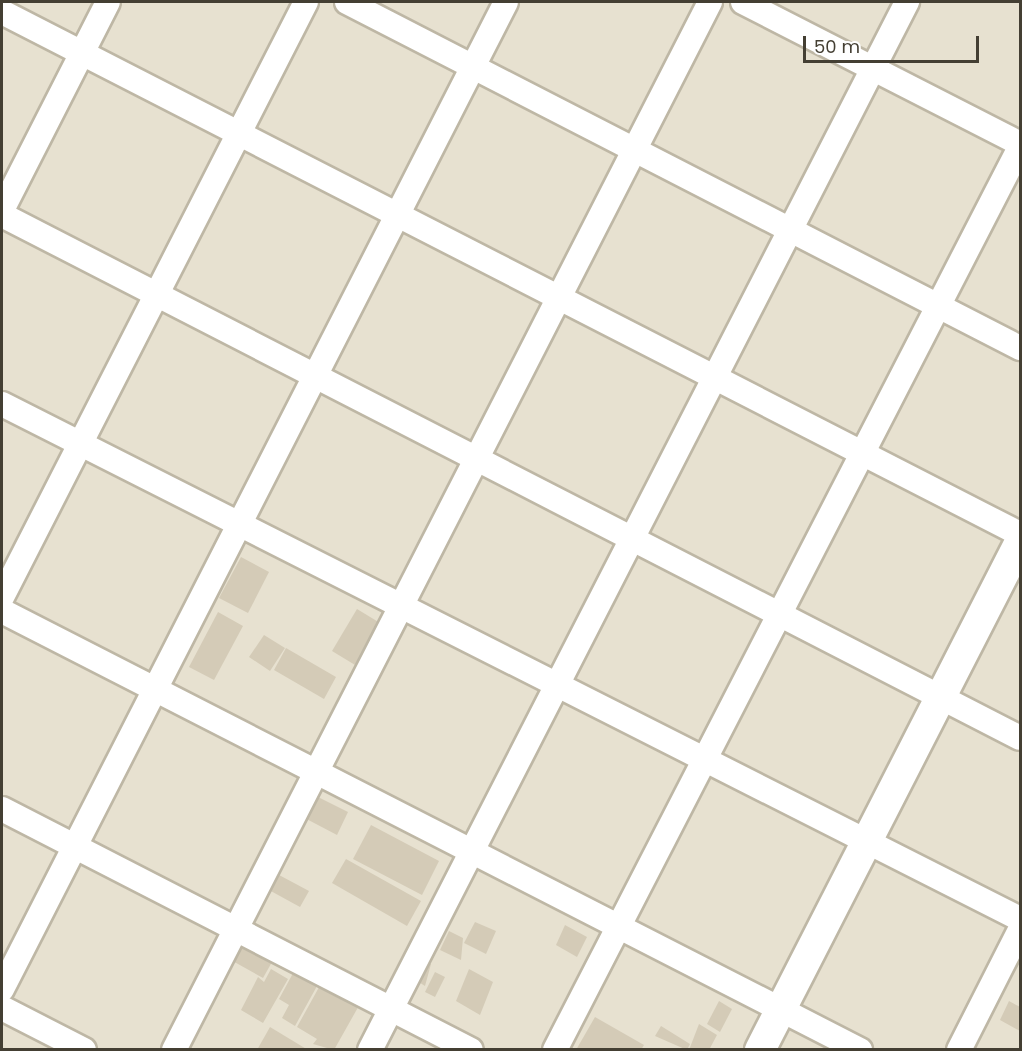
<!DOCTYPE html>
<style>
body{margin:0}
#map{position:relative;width:1022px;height:1051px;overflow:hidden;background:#f2efe3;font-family:Poppins,sans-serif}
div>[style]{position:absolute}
.residential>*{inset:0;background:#e7e1d0}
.building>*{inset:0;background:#d4cbb7}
.roads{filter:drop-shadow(2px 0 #beb7a5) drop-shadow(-2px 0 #beb7a5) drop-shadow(0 2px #beb7a5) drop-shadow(0 -2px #beb7a5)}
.minor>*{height:24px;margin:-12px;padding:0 12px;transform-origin:12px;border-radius:12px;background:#fff}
.tertiary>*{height:30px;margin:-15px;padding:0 15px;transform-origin:15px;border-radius:15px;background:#fff}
span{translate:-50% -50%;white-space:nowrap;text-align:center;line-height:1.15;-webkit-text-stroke:4.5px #fff;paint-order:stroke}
.frame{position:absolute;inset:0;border:3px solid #443f33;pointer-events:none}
.scale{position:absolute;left:803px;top:36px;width:176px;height:27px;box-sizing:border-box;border:3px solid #443f33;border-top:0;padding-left:8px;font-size:18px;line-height:21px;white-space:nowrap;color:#443f33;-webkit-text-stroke:4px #fff;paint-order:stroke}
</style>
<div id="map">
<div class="residential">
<div style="clip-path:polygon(2px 2px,1020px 2px,1020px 1049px,2px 1049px)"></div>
</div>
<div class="building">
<div style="clip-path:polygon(241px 557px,269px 572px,248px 613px,219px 598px)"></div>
<div style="clip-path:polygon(357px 609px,385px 626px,360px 668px,332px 651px)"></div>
<div style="clip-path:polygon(218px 612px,243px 626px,214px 680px,189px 667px)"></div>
<div style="clip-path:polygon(264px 635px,285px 648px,270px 671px,249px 657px)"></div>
<div style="clip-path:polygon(286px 648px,336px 677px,324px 699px,274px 670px)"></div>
<div style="clip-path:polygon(308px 792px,348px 812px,337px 835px,297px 814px)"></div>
<div style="clip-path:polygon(371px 825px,439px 861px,422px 895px,353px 859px)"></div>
<div style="clip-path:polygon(346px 859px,421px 901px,407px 926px,332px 883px)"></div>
<div style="clip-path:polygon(266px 868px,309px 891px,300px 907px,258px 884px)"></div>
<div style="clip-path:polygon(475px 922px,496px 931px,486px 954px,464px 943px)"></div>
<div style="clip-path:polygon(565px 925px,587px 937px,577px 957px,556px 945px)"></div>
<div style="clip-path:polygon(234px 929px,277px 953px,263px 978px,220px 954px)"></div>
<div style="clip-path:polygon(449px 931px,463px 938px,461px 960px,440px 950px)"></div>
<div style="clip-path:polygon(421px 958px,431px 964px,425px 986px,411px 977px)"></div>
<div style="clip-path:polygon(298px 964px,322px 977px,295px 1026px,282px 1018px,289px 1005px,279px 999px)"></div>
<div style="clip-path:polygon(271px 969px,288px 979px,263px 1023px,241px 1010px,258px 977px,264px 982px)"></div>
<div style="clip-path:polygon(469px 969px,493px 982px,480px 1015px,456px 1001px)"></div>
<div style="clip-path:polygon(435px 972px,445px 977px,435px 997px,425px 992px)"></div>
<div style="clip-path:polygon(323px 980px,361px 1002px,334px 1050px,313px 1044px,317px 1039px,297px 1027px)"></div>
<div style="clip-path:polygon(719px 1001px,732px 1009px,720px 1032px,707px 1024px)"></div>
<div style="clip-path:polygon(1009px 1001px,1020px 1007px,1020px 1031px,1000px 1020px)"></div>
<div style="clip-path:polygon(595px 1017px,644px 1045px,641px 1050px,576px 1050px)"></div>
<div style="clip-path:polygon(699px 1024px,717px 1035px,709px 1050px,689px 1050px)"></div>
<div style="clip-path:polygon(661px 1026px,690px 1044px,687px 1050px,655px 1036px)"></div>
<div style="clip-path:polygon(270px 1027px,308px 1050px,257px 1050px)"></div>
</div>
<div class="roads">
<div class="minor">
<div style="left:347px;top:2px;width:757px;rotate:27.21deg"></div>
<div style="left:743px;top:2px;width:311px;rotate:27.1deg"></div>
<div style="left:2px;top:12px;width:1144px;rotate:27.15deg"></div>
<div style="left:2px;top:210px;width:233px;rotate:-63deg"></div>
<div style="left:2px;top:215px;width:1144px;rotate:27.19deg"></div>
<div style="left:2px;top:404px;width:1141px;rotate:26.83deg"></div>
<div style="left:2px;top:597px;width:668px;rotate:-62.94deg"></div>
<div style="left:2px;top:611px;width:964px;rotate:27.1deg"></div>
<div style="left:2px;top:809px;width:527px;rotate:27.2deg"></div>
<div style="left:2px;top:989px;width:1108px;rotate:-62.95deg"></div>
<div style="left:2px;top:1008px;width:92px;rotate:27.1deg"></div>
<div style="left:174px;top:1050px;width:1177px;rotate:-62.91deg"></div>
<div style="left:370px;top:1050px;width:1178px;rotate:-62.87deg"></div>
<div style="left:555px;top:1050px;width:1016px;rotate:-62.75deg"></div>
<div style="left:959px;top:1050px;width:135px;rotate:-63.1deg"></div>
</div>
<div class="tertiary">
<div style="left:760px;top:1050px;width:571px;rotate:-62.9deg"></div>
</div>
</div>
<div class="frame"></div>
<div class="scale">50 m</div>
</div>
